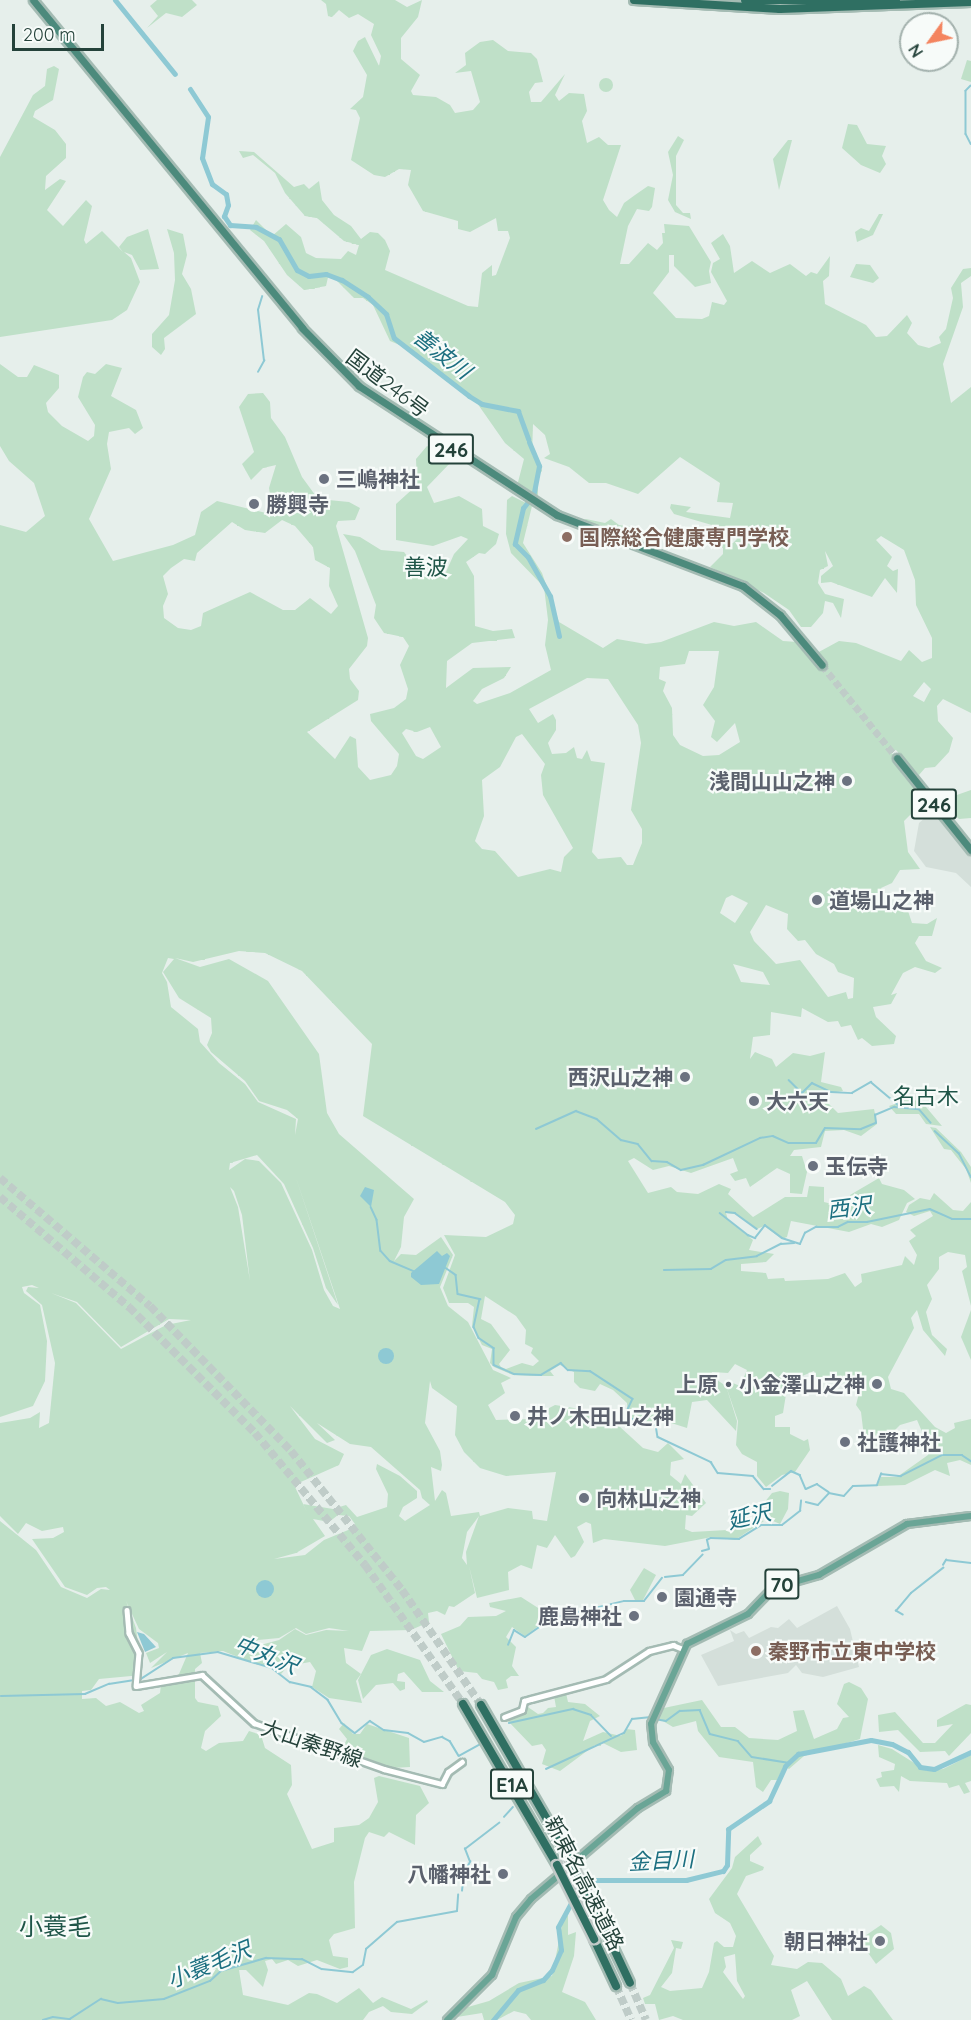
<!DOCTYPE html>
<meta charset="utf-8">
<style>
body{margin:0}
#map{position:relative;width:971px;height:2020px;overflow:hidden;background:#e6efeb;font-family:Quicksand,"Noto Sans JP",sans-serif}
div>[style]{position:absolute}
.built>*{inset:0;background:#d4dfda}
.green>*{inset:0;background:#bfe0c8}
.round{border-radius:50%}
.water>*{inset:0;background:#8ec9d4}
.stream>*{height:1.5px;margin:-0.75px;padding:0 0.75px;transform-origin:0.75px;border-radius:0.75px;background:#8ec9d4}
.river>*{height:5px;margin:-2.5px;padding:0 2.5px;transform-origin:2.5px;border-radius:2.5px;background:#8ec9d4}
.trunk-tunnel>*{height:7px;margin-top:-3.5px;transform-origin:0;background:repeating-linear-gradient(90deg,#bfccc8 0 7px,transparent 0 10.5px)}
.motorway-tunnel>*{height:8px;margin-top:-4px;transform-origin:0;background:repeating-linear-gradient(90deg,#bfccc8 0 8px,transparent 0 12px)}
.roads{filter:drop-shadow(2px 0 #a4bbb3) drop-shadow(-2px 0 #a4bbb3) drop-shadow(0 2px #a4bbb3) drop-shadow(0 -2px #a4bbb3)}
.secondary>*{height:4.5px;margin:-2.25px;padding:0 2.25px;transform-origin:2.25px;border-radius:2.25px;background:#fff}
.primary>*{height:6px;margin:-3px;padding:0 3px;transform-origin:3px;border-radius:3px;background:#6aa596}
.trunk>*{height:7px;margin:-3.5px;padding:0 3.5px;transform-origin:3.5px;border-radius:3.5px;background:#4c8a7c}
.motorway>*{height:8px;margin:-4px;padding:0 4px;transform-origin:4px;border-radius:4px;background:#2f6f62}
.bridges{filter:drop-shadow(2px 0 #c2cac8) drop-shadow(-2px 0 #c2cac8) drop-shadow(0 2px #c2cac8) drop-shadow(0 -2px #c2cac8)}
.motorway-bridge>*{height:8px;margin:-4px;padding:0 4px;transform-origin:4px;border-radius:4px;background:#2f6f62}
.dots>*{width:16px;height:16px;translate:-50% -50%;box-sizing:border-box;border:3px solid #f7fbf9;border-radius:50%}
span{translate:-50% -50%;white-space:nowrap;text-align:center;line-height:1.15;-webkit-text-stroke:4.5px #f7fbf9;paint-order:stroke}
.shield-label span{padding:2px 4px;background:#f7fbf9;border:2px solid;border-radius:4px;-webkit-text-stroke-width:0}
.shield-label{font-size:20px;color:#24423a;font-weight:700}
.street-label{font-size:21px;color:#24423a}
.worship-label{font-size:21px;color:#5b616d;font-weight:700}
.left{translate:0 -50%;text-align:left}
.right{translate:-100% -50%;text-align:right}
.education-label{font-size:21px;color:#785e54;font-weight:700}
.water-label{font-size:22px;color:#1c6f80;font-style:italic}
.neighbourhood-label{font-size:22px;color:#1f5548}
.quarter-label{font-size:24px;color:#1f5548}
.north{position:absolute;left:899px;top:12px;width:60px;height:60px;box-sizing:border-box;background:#f7fbf9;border:2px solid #a3b1ad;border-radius:50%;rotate:237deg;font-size:16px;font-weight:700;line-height:24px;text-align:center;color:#24423a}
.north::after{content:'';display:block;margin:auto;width:21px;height:27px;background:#f4845f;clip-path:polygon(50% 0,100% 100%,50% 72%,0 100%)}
.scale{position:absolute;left:12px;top:24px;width:92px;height:27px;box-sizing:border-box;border:3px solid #24423a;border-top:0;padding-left:8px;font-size:18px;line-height:21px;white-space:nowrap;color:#24423a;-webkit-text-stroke:4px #f7fbf9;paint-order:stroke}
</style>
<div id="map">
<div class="built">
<div style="clip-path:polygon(934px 810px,971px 855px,971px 887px,956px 873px,926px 867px,914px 851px,919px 823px)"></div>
<div style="clip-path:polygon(837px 1606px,850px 1629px,859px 1667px,823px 1677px,802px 1673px,796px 1665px,788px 1673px,718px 1686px,701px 1655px,734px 1641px,730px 1630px,736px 1634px,744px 1631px,749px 1638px,771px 1627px,778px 1628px,789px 1619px,797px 1628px)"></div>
</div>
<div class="green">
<div style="clip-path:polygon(157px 0,192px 0,197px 5px,182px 17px,166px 13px,147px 28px,158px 16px,150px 6px)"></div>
<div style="clip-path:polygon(evenodd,321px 0,395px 0,407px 7px,422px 0,418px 17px,401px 38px,401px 59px,420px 75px,411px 91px,413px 95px,436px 97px,450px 105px,455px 113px,473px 110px,480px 102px,471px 71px,455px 73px,466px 65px,465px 53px,480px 42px,493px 40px,508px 51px,531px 53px,537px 59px,543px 82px,535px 83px,529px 92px,531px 102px,541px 102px,565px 74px,555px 95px,559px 101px,569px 93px,584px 94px,587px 111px,582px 121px,587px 143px,599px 137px,608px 145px,621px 145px,603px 200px,609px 210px,617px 217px,624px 203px,635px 195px,648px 186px,655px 188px,652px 207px,649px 211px,637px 209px,628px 226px,620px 264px,629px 264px,648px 243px,657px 250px,663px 243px,662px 233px,665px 233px,664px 224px,689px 226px,711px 262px,709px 271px,711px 283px,695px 287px,674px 266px,674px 255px,669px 255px,669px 272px,653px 293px,676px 318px,702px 319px,709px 316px,712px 302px,724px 305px,727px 301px,711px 272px,713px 263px,720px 259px,711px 243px,723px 234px,730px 246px,734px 273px,752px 261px,770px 273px,790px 264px,806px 276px,811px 272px,817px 274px,830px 256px,829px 276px,823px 281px,825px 304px,866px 325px,876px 337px,887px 336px,907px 315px,912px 323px,907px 333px,918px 345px,929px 348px,941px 343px,939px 337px,946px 329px,953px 298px,951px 288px,963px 269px,971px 268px,971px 276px,961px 283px,963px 307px,943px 364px,951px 403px,971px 387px,971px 713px,943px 699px,937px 706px,938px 721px,953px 738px,949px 752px,935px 767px,925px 768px,919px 775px,896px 750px,891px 751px,902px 774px,930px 808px,922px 813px,916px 809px,904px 821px,908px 852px,920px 869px,900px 870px,892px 883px,881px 888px,889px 903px,907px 908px,912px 923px,927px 924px,937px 918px,932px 936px,919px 936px,915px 943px,926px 961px,942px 968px,935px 973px,915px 967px,903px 973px,891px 995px,897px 993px,891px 1004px,873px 1007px,876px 1017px,896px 1036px,894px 1044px,872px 1046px,862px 1038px,858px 1040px,851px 1025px,841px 1027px,838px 1021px,828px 1022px,802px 1008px,801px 1017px,771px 1012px,770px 1035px,753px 1037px,750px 1059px,755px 1052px,772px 1059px,776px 1067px,793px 1053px,810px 1056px,825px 1052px,821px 1082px,841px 1087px,843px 1091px,809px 1096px,809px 1101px,828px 1103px,838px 1113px,874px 1109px,877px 1124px,861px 1136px,844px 1130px,825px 1131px,821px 1147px,794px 1150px,790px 1156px,802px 1156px,807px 1172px,802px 1194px,790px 1193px,790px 1174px,777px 1168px,750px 1187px,746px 1178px,735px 1181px,730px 1174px,738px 1171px,733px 1158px,691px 1173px,669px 1166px,653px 1170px,634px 1158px,628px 1161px,648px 1193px,671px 1187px,677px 1192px,698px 1194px,719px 1184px,731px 1189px,728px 1194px,753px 1217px,785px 1197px,807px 1197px,809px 1186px,824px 1187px,824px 1202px,844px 1207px,850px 1202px,850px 1195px,879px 1178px,882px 1184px,904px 1190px,915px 1199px,907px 1203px,899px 1220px,882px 1227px,871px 1224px,849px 1232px,791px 1221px,787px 1237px,782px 1239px,764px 1226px,757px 1229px,735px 1214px,726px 1213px,728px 1220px,753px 1240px,749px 1250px,774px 1254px,766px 1262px,741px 1264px,741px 1271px,766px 1273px,768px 1279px,784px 1278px,785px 1281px,828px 1279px,845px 1273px,855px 1287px,862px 1282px,861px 1274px,902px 1265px,905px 1256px,914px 1265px,917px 1255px,909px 1241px,916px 1236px,910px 1230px,933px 1216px,930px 1211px,914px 1216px,906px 1212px,909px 1205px,920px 1198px,930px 1200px,934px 1193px,953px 1210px,963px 1211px,971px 1202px,971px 1306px,962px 1271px,967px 1267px,965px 1255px,948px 1252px,939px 1257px,939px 1269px,927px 1285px,932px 1299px,926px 1312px,932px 1335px,947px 1349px,945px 1356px,923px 1330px,917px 1310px,911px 1318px,914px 1328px,888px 1377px,891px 1389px,904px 1393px,935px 1427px,946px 1433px,955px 1428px,954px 1423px,971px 1419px,971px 1465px,960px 1460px,947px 1463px,950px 1476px,935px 1470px,905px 1485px,877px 1486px,881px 1477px,897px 1477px,928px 1455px,929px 1448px,917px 1420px,900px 1425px,892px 1433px,864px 1437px,861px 1412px,856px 1405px,859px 1393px,838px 1379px,818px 1381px,814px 1371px,788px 1382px,783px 1413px,775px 1416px,775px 1427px,790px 1427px,790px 1434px,804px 1441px,808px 1439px,810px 1450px,795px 1472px,782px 1475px,766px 1487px,757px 1476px,757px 1462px,742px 1454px,736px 1445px,738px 1421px,726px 1386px,728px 1381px,740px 1386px,747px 1370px,735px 1364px,728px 1373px,712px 1372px,711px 1376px,726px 1386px,737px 1421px,736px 1431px,707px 1400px,692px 1402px,687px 1428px,668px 1422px,655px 1424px,628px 1420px,627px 1403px,613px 1390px,600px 1384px,595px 1391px,580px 1388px,574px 1382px,574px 1372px,560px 1365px,550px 1371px,554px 1376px,535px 1376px,513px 1375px,494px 1367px,490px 1363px,492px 1349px,482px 1345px,472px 1326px,474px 1307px,468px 1303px,449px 1303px,443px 1288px,455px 1255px,444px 1235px,486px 1237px,513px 1224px,515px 1215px,505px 1202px,363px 1116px,372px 1044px,302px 971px,265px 953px,239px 951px,193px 962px,175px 958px,200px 967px,229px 959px,268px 981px,319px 1054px,327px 1113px,339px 1134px,414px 1199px,404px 1217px,401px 1247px,394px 1261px,401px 1254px,416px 1255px,441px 1237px,453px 1255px,440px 1287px,448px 1306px,468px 1322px,493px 1370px,511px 1378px,501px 1383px,505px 1393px,488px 1405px,496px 1420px,528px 1419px,555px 1405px,580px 1409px,599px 1420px,608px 1416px,643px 1448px,658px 1452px,668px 1443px,684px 1459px,671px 1462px,670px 1475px,681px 1484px,685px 1474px,706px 1503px,692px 1516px,686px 1515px,685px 1529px,692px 1532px,727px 1530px,741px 1523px,743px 1517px,764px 1521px,735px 1540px,712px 1537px,665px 1546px,604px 1539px,593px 1543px,591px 1524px,586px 1522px,577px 1527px,584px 1542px,575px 1556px,571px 1558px,555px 1535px,547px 1548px,537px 1545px,532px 1569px,521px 1565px,508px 1572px,509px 1590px,477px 1598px,469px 1566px,475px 1593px,454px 1607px,449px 1606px,445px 1615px,437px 1611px,428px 1613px,429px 1622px,411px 1630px,370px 1631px,362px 1651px,344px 1648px,346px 1663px,361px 1674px,356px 1681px,362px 1703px,329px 1698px,312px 1687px,316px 1671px,310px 1662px,288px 1666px,281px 1674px,267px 1665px,258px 1665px,223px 1651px,200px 1653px,202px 1663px,195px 1669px,195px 1698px,198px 1702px,218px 1706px,221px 1716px,205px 1731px,201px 1748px,206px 1751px,219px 1743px,243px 1741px,249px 1731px,261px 1735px,265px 1748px,291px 1765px,292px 1785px,287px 1794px,312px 1849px,334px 1842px,334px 1828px,359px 1825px,369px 1818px,378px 1802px,374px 1778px,379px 1776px,420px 1786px,429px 1803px,416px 1815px,415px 1845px,389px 1832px,384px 1837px,369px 1832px,365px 1838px,354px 1882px,355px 1928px,334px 1934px,329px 1940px,333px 1956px,348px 1958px,348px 1967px,340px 1969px,317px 1960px,298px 1966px,288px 1960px,276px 1964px,272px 1959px,265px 1961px,268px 1970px,263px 1987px,246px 1970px,239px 1970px,243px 1995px,288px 2005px,309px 1993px,317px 1994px,337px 2003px,359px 1988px,373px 2003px,382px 1997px,411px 2009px,427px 2000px,428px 2002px,412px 2014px,391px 2012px,383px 2006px,369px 2012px,363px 2020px,0 2020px,0 1521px,36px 1550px,61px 1587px,87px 1598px,101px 1589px,110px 1590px,106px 1587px,97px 1588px,87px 1595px,65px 1587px,32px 1539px,53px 1538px,64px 1532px,63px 1527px,42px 1531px,26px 1523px,18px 1534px,0 1516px,0 1423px,30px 1418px,40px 1412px,39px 1428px,49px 1423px,55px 1363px,42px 1305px,26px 1291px,28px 1287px,39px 1288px,32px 1285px,22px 1287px,24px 1293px,40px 1305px,47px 1341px,45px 1381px,33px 1406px,0 1417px,0 525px,26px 532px,45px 516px,34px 483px,9px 461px,0 446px,0 364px,18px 377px,27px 377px,34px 365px,59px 375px,59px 388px,46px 403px,48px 412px,62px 426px,88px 441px,94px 436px,95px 425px,78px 397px,83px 377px,87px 372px,95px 374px,106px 364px,122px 368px,111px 396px,136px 410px,143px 428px,135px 434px,129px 428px,109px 432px,107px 444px,111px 469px,89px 519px,113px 561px,173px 545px,195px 535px,201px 512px,217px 501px,274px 515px,265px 510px,269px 502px,276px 503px,271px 500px,269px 488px,276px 465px,263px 468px,251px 480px,242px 464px,254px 452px,239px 407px,248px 394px,263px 393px,270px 402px,271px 418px,285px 437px,302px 477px,318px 499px,349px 502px,360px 508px,355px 520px,338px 521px,336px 526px,368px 638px,367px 646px,349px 669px,350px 679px,359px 691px,358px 700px,307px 732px,335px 759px,350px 736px,356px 739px,358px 767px,370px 780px,391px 775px,397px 766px,399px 754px,371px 721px,370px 714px,394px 708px,406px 699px,408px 689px,400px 665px,409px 646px,403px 637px,384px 633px,374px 618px,376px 605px,355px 551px,343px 534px,360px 537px,381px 550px,404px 552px,423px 577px,446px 572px,454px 554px,468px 539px,461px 536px,433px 546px,396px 540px,396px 504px,417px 485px,416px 459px,427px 446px,453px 460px,427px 487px,434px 503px,459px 496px,482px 509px,483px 526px,499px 534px,496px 544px,485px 554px,479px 553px,466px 562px,474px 576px,475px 626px,493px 631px,512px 629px,515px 638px,472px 643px,447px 661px,446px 688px,473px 668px,511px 667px,504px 678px,482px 689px,473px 701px,477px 704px,510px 693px,551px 670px,545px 645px,548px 620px,544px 587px,511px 553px,506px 534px,507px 500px,512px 496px,532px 506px,523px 543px,542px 573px,559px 622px,603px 648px,617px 639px,646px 644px,661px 642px,714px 622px,734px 626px,756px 622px,783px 641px,797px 642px,819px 670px,827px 664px,817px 653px,839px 641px,856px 643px,901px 661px,909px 650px,922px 662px,932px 658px,932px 638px,916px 605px,915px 580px,904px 550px,881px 536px,876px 540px,892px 557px,887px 566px,893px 571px,898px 569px,897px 593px,885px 578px,872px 597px,831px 582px,821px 583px,821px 576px,833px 566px,825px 551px,828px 566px,820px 570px,818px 583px,825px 594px,844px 599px,841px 618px,833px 603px,825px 601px,823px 613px,811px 627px,801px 627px,789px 610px,764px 593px,710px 567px,723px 554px,723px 548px,714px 543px,733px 543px,737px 539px,729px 530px,674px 514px,670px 508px,671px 504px,691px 507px,686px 512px,730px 518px,733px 503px,717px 502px,720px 483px,680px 457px,638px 494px,606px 483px,589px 483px,569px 467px,544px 458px,550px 454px,545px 435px,533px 424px,532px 455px,540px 462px,542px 471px,538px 476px,538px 495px,527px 494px,517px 486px,524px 459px,505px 443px,477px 403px,407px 348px,390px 341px,373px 305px,363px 298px,354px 298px,329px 273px,326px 286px,304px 290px,287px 275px,264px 241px,250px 230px,256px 220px,272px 236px,286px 224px,301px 237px,306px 253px,316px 258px,341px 259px,348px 251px,356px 255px,359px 245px,344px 241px,317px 218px,305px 216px,285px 193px,275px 173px,253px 155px,243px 158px,239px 151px,254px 152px,294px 187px,304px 184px,309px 189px,319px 181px,322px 200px,334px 215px,351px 226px,361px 239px,370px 232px,378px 233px,385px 240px,390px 251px,385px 270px,468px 306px,478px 307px,482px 273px,492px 265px,492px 276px,496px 275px,510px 238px,508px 231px,498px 231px,496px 218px,470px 232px,458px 229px,458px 221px,423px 211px,408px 185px,411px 170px,399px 169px,385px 177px,374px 175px,351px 160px,360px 118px,356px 110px,350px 109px,363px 97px,367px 75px,353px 51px,358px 41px,365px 37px,379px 66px,381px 56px,371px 35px,374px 24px,358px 14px,349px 18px,339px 10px,332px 17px,328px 16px,326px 4px,321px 0,282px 520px,295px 526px,313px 547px,315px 560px,330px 568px,329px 586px,338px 606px,331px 614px,310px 598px,295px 610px,283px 610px,250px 592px,203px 613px,201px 626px,191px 630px,178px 628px,164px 618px,163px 606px,168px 594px,163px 576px,171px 568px,184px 559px,195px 561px,197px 553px,232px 522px,245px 530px,265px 533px,282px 520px,321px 0,689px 651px,719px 651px,714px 687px,703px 705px,715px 721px,711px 737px,717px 742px,735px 723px,740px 742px,719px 755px,703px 756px,680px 745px,673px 735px,672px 708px,663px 691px,666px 682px,659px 679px,660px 667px,685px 664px,689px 651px,321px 0,587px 678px,608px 679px,638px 725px,641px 743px,631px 810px,642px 829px,642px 843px,633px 865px,627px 865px,621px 857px,598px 859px,592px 852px,605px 763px,591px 761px,587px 750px,582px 759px,577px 758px,574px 747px,566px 753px,552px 754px,548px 743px,556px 730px,556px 720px,553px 714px,538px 723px,529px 709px,587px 678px,321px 0,924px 682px,931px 689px,924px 702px,913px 696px,924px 682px,321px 0,430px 727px,441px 747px,423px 759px,416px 756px,402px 733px,406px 729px,417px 732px,430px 727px,321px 0,522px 734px,545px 764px,541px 775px,543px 795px,573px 848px,564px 857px,561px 872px,550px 869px,518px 877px,495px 851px,482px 849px,475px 841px,484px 816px,482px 780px,500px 767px,516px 737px,522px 734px,321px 0,732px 895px,748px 903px,735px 923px,720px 913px,726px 898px,732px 895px,321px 0,766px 905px,788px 914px,787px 929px,798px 941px,805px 940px,816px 954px,834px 964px,838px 972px,854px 978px,853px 998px,848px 999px,846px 992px,828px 997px,800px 960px,776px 964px,754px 941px,750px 932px,766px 905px,321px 0,168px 958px,174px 959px,163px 972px,179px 998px,211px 1018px,212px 1033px,207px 1045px,211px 1052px,245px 1081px,259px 1101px,287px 1110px,298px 1119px,295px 1135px,296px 1119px,258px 1102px,245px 1084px,219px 1063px,200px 1042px,198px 1029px,171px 1007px,167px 982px,162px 973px,168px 958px,321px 0,733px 964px,763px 972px,770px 985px,741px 982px,733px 964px,321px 0,257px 1155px,284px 1184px,313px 1248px,326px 1288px,338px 1305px,296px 1178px,340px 1309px,333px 1306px,324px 1290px,312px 1250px,281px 1183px,259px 1161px,245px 1159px,229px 1170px,230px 1163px,257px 1155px,321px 0,230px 1187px,234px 1191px,242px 1215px,250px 1281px,238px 1207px,230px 1187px,321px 0,51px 1293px,77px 1302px,121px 1347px,169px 1319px,191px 1320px,166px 1325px,121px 1349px,76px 1303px,51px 1293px,321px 0,485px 1296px,516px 1316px,526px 1330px,525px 1344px,533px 1348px,531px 1353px,539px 1361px,533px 1366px,522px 1363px,506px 1369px,501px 1367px,499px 1364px,510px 1350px,491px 1324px,481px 1319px,485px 1296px,321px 0,430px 1381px,432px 1388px,457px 1406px,455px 1435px,464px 1452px,480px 1468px,506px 1476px,556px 1472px,547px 1521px,533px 1519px,532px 1511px,508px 1508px,480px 1516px,479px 1512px,451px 1516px,446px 1493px,442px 1490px,435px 1501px,431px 1467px,441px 1471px,442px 1465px,440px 1451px,425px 1423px,430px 1381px,321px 0,290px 1406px,327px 1443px,335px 1440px,317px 1423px,350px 1444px,371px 1447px,420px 1490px,422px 1498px,430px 1505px,405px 1521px,399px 1516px,403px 1507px,417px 1498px,417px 1491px,400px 1476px,377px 1464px,376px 1469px,388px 1494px,387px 1507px,357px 1517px,346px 1505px,333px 1509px,303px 1504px,307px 1512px,294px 1485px,339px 1465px,344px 1454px,315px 1439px,290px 1406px,321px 0,338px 1515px,349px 1516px,355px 1524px,353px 1528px,324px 1540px,305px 1555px,274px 1559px,296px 1553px,325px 1536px,313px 1519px,329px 1522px,338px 1515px,321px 0,479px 1516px,466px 1552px,467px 1565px,462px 1558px,467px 1532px,479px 1516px,321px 0,126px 1601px,139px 1629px,158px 1643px,159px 1648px,146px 1653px,150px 1663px,167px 1652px,151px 1668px,188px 1653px,179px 1674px,161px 1685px,160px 1693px,141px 1705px,144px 1711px,139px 1713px,120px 1702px,106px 1706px,96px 1698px,82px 1699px,82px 1691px,91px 1690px,99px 1679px,142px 1675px,136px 1628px,126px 1601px,321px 0,296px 1628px,306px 1634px,329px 1628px,349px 1631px,326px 1630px,306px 1635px,295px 1629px,279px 1640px,249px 1648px,258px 1640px,279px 1638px,296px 1628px)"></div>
<div style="clip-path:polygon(967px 60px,971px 61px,971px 82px,961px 79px)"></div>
<div style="clip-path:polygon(54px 66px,59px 69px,53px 100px,35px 111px,33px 117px,55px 130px,66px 144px,66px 158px,46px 176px,45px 190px,60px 179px,66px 181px,47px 210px,63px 226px,86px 200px,92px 206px,84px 240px,86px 244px,102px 231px,123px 252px,119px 247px,127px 237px,148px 229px,159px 269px,140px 270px,132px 255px,124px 252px,131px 258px,140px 282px,127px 310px,112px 320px,0 337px,0 157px,33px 95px,45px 86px,47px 69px)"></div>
<div class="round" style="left:599px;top:78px;width:14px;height:14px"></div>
<div style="clip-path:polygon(848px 124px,857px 125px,867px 144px,886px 146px,882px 156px,886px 164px,880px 173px,861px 165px,842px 148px)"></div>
<div style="clip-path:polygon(678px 136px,684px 140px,676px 156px,676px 205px,683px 213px,690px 213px,691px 219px,675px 212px,668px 200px,673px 175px,668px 152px)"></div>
<div style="clip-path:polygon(788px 140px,792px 140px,779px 190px,773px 159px)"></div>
<div style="clip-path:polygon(879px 214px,883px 214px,873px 235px,857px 242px,855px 232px,861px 228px,869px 231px)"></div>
<div style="clip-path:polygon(167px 229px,183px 234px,187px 255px,182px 274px,191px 289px,196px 314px,164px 338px,165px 349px,161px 355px,152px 347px,152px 334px,169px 315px,175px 280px,174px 253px)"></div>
<div style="clip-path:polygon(856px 264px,870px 265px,879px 278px,873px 283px,850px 277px)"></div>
<div style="clip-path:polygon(586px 519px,605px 523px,611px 519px,619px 525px,639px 528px,639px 534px,630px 540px,579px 522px)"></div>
<div style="clip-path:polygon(971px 790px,971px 818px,959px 819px,951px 811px,954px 796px)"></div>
<div style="clip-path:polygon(896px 1098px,921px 1101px,942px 1126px,926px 1124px,919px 1114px,896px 1114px,889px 1106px,895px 1104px)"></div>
<div style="clip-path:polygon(930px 1127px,936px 1128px,961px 1152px,971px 1167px,971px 1183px,966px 1169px,951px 1150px,944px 1149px)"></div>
<div style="clip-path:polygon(971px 1310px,971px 1360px,961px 1337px)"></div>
<div style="clip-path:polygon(780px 1491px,789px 1493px,788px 1509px,780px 1524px,773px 1521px,764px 1503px,772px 1493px)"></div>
<div style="clip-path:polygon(644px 1568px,656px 1575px,643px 1600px,635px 1600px,630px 1590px)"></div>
<div style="clip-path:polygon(521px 1597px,546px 1613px,541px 1624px,525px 1636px,512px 1627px,506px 1637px,516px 1647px,512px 1666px,519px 1676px,511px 1676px,506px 1680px,508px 1688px,498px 1690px,494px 1682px,482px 1679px,477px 1673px,459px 1671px,441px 1634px,460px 1626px,468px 1617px,496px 1616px,506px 1611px,490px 1607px,489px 1603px)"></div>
<div style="clip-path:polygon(387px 1649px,420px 1660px,430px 1681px,444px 1692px,422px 1692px,404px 1672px,398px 1674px,397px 1681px,405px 1682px,405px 1689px,400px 1691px,393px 1683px,376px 1685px,363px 1699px,358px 1680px,371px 1655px)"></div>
<div style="clip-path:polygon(849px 1682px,861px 1688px,868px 1699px,860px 1739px,804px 1756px,789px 1769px,784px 1766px,777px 1780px,771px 1780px,763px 1792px,756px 1787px,753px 1762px,719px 1757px,698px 1731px,696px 1721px,673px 1727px,656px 1717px,659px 1709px,702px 1700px,721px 1727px,735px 1727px,749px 1738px,778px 1740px,797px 1731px,793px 1711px,804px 1710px,814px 1739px,837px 1729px,843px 1718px,849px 1717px,837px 1704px,844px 1684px)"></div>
<div style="clip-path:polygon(566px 1693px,568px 1702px,585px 1704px,600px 1716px,590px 1721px,583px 1741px,603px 1732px,621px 1736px,626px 1729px,635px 1730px,637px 1750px,621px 1752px,601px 1742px,601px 1746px,595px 1745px,560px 1771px,542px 1764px,546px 1750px,542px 1744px,532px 1746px,505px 1718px,520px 1714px,525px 1705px,538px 1714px,543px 1713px,548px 1708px,556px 1707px,554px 1696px)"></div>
<div style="clip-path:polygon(966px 1704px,971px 1705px,971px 1733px,949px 1756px,945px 1751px,920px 1752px,898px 1730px,879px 1732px,878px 1715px,895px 1712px,923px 1743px,935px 1743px,953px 1724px,937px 1727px,937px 1720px)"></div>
<div style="clip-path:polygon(344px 1723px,353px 1734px,360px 1734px,367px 1724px,409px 1738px,410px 1767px,391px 1768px,350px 1752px,344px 1745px,347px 1739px,339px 1729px)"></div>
<div style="clip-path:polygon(878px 1745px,892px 1749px,927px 1771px,943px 1769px,971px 1755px,971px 1781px,965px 1783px,970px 1792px,964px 1794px,959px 1785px,949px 1788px,947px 1783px,910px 1781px,901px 1776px,899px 1792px,894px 1786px,880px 1787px,876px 1779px,882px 1777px,881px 1772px,894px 1770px,895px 1764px,879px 1757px)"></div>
<div style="clip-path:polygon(evenodd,758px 1836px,762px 1844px,750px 1855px,750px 1861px,764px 1867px,763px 1870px,746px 1876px,737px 1894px,774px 1956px,771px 1965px,797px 1969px,808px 1962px,822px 1963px,841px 1979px,848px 1996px,864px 1986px,871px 1990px,893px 2020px,832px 2020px,807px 1981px,791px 1990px,800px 2016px,792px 2020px,683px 2020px,673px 2016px,659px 2020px,655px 2004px,645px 2004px,643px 1998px,650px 1995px,674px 1948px,671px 1940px,683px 1942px,681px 1949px,676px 1948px,672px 1973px,661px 1987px,670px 1991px,702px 1988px,709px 1972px,714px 1943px,717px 1941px,724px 1947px,733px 1947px,736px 1936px,730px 1923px,715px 1913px,709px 1899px,732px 1868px,735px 1857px,758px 1836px,735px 1954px,737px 1981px,745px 1996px,743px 1999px,723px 1972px,726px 1967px,724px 1957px,735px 1954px)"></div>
<div style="clip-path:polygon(564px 1915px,568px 1916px,568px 1935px,576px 1932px,574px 1956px,562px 1992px,585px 2002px,596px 2020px,531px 2020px,526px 2014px,514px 2011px,497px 2020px,484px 2020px,482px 2013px,457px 2017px,461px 2009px,489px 2001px,519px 1983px,552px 1976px)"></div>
<div style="clip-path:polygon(881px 1925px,891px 1933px,894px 1949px,876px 1964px,859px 1940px)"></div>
</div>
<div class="water">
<div style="clip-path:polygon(365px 1187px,374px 1190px,371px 1207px,360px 1196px)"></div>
<div style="clip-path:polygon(437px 1251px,442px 1256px,447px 1253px,450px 1256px,439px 1284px,421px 1285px,411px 1277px,411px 1273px)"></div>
<div class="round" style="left:378px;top:1348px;width:16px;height:16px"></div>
<div class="round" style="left:256px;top:1580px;width:18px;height:18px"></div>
<div style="clip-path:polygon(137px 1632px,144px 1634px,156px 1647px,145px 1652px)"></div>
</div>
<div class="stream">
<div style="left:971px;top:86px;width:7px;rotate:135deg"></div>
<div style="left:966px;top:91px;width:43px;rotate:90deg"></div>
<div style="left:966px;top:134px;width:11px;rotate:63deg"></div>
<div style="left:258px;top:372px;width:13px;rotate:-61deg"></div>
<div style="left:264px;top:361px;width:51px;rotate:-96.7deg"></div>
<div style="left:258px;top:310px;width:14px;rotate:-73deg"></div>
<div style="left:789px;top:1080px;width:18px;rotate:45deg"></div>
<div style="left:802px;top:1093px;width:14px;rotate:-45deg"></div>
<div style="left:812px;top:1083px;width:21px;rotate:25deg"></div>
<div style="left:831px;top:1092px;width:21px;rotate:3deg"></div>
<div style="left:852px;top:1093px;width:22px;rotate:-30deg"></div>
<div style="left:871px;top:1082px;width:38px;rotate:40deg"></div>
<div style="left:536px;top:1129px;width:44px;rotate:-24.2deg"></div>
<div style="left:576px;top:1111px;width:22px;rotate:21deg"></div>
<div style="left:597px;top:1119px;width:32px;rotate:41deg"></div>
<div style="left:621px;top:1140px;width:17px;rotate:13deg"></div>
<div style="left:638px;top:1144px;width:22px;rotate:51deg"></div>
<div style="left:652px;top:1161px;width:15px;rotate:4deg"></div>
<div style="left:667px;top:1162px;width:16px;rotate:30deg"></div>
<div style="left:681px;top:1170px;width:23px;rotate:-13deg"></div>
<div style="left:703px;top:1165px;width:63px;rotate:-25.3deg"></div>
<div style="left:760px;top:1138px;width:13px;rotate:-9deg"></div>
<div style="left:773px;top:1136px;width:17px;rotate:24deg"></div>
<div style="left:789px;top:1143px;width:27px"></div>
<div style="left:816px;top:1143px;width:17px;rotate:-59deg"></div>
<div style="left:825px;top:1128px;width:36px;rotate:2deg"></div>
<div style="left:861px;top:1129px;width:16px;rotate:-22deg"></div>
<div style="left:876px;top:1123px;width:8px;rotate:-97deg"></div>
<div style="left:875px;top:1115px;width:21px;rotate:-23deg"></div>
<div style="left:894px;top:1107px;width:25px;rotate:5deg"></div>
<div style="left:919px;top:1109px;width:18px;rotate:49deg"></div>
<div style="left:935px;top:1131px;width:33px;rotate:43deg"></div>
<div style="left:959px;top:1153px;width:27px;rotate:63deg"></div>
<div style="left:371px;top:1207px;width:14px;rotate:65deg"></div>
<div style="left:377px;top:1220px;width:31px;rotate:83deg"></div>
<div style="left:381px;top:1251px;width:13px;rotate:48deg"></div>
<div style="left:390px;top:1261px;width:26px;rotate:23deg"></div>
<div style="left:726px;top:1212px;width:9px;rotate:6deg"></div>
<div style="left:735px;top:1213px;width:27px;rotate:36deg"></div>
<div style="left:720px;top:1213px;width:36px;rotate:38deg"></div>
<div style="left:748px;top:1235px;width:8px;rotate:23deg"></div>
<div style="left:755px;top:1238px;width:16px;rotate:-52deg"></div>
<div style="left:765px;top:1225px;width:21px;rotate:37deg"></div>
<div style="left:782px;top:1238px;width:19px;rotate:18deg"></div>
<div style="left:800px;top:1244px;width:12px;rotate:-66deg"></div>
<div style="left:805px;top:1233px;width:13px;rotate:-29deg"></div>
<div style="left:816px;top:1227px;width:22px"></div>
<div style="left:838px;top:1227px;width:11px;rotate:-27deg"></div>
<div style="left:848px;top:1222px;width:19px"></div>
<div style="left:867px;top:1222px;width:64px;rotate:-11.7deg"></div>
<div style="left:930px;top:1209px;width:24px;rotate:24deg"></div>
<div style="left:952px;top:1219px;width:19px"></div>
<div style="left:446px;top:1268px;width:12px;rotate:35deg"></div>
<div style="left:456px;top:1275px;width:19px;rotate:84deg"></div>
<div style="left:458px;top:1294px;width:23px;rotate:13deg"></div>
<div style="left:480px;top:1299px;width:29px;rotate:102deg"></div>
<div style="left:474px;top:1327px;width:12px;rotate:66deg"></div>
<div style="left:479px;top:1338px;width:18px;rotate:34deg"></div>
<div style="left:494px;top:1348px;width:17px;rotate:90deg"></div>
<div style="left:494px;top:1365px;width:22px;rotate:24deg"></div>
<div style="left:514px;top:1374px;width:27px;rotate:2deg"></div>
<div style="left:541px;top:1375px;width:23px;rotate:-31deg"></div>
<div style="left:561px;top:1363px;width:10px;rotate:45deg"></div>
<div style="left:568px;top:1370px;width:22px;rotate:3deg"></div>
<div style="left:590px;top:1371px;width:51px;rotate:33.1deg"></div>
<div style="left:633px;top:1399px;width:14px;rotate:115deg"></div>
<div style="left:627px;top:1412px;width:6px;rotate:72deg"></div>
<div style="left:629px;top:1418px;width:28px;rotate:15deg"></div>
<div style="left:656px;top:1425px;width:12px;rotate:81deg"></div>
<div style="left:658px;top:1437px;width:59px;rotate:25.3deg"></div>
<div style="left:711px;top:1462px;width:13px;rotate:58deg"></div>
<div style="left:718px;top:1473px;width:35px;rotate:5deg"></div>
<div style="left:753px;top:1476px;width:17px;rotate:50deg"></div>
<div style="left:764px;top:1489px;width:6px"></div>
<div style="left:664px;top:1270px;width:47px;rotate:-1.2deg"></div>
<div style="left:711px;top:1269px;width:17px;rotate:-31deg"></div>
<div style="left:726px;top:1260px;width:31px;rotate:-7deg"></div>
<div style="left:757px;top:1256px;width:27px;rotate:-27deg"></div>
<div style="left:781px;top:1244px;width:13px;rotate:-4deg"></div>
<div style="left:772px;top:1486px;width:24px;rotate:-38deg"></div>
<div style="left:791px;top:1471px;width:10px;rotate:24deg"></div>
<div style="left:800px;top:1475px;width:15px;rotate:67deg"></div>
<div style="left:806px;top:1489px;width:12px;rotate:-24deg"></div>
<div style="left:817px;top:1484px;width:14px;rotate:34deg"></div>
<div style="left:806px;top:1502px;width:12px;rotate:14deg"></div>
<div style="left:818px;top:1505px;width:16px;rotate:-47deg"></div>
<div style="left:829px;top:1493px;width:15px;rotate:11deg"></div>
<div style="left:844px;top:1496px;width:13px;rotate:-48deg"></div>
<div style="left:853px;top:1486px;width:24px;rotate:-2deg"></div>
<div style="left:877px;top:1485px;width:12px;rotate:-70deg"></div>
<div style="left:881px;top:1474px;width:20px;rotate:6deg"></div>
<div style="left:901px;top:1476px;width:46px;rotate:-27.1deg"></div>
<div style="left:942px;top:1455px;width:20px"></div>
<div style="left:962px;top:1455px;width:11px;rotate:34deg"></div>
<div style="left:702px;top:1551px;width:7px;rotate:-16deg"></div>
<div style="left:709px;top:1549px;width:9px;rotate:-103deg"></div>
<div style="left:707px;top:1540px;width:4px;rotate:-27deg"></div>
<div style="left:711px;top:1538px;width:28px;rotate:2deg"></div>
<div style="left:739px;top:1539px;width:26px;rotate:-32deg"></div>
<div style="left:761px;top:1525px;width:21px"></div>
<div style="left:782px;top:1525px;width:23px;rotate:-38deg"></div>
<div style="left:800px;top:1511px;width:10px;rotate:-84deg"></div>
<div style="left:943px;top:1565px;width:6px;rotate:-59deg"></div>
<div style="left:946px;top:1560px;width:25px;rotate:7deg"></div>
<div style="left:665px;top:1577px;width:18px;rotate:-6deg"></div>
<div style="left:683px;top:1575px;width:28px;rotate:-46deg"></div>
<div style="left:903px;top:1615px;width:8px;rotate:-150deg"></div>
<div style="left:896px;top:1611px;width:23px;rotate:-50deg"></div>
<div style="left:911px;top:1593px;width:41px;rotate:-38deg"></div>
<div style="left:557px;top:1617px;width:69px;rotate:-13.4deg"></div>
<div style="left:624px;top:1601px;width:20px"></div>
<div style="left:644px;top:1601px;width:29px;rotate:-52deg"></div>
<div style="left:508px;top:1645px;width:16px;rotate:-68deg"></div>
<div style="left:514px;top:1630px;width:13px;rotate:32deg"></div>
<div style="left:525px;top:1637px;width:21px;rotate:-35deg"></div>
<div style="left:542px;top:1625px;width:13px;rotate:-61deg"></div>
<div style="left:1px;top:1696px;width:84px;rotate:-1.4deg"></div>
<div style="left:85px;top:1694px;width:26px;rotate:-23deg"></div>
<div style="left:109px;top:1684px;width:32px;rotate:-9deg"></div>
<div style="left:141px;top:1679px;width:38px;rotate:-33deg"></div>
<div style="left:173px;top:1658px;width:45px;rotate:-7.6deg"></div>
<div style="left:218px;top:1652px;width:56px;rotate:16.5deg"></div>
<div style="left:272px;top:1668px;width:23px;rotate:38deg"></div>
<div style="left:290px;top:1682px;width:22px;rotate:13deg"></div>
<div style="left:311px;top:1687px;width:21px;rotate:37deg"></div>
<div style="left:328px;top:1700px;width:27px;rotate:59deg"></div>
<div style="left:342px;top:1723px;width:16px;rotate:38deg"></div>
<div style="left:355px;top:1733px;width:19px;rotate:-39deg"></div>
<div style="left:370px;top:1721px;width:17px;rotate:33deg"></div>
<div style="left:384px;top:1730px;width:24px;rotate:7deg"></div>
<div style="left:408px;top:1733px;width:18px;rotate:29deg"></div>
<div style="left:424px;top:1742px;width:19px;rotate:-16deg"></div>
<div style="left:442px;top:1737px;width:9px;rotate:27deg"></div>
<div style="left:450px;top:1741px;width:17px;rotate:59deg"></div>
<div style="left:459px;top:1756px;width:26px;rotate:-29deg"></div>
<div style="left:655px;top:1719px;width:11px;rotate:10deg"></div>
<div style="left:666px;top:1721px;width:17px;rotate:-36deg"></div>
<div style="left:680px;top:1711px;width:20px;rotate:-3deg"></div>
<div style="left:700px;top:1710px;width:26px;rotate:67deg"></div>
<div style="left:710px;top:1734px;width:29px;rotate:14deg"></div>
<div style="left:738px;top:1741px;width:21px;rotate:49deg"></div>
<div style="left:752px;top:1757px;width:36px;rotate:9deg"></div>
<div style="left:509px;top:1723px;width:66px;rotate:-12.3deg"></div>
<div style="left:573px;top:1709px;width:19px;rotate:18deg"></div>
<div style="left:591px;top:1715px;width:29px;rotate:46deg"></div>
<div style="left:546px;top:1769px;width:86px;rotate:-24.8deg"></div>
<div style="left:624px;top:1733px;width:16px;rotate:-60deg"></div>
<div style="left:632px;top:1719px;width:19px;rotate:-6deg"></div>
<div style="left:504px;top:1817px;width:13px;rotate:-48deg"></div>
<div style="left:462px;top:1891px;width:18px;rotate:-84deg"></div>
<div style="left:464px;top:1873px;width:13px;rotate:-61deg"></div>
<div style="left:470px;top:1862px;width:14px;rotate:-111deg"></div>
<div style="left:465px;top:1849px;width:43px;rotate:-37.4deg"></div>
<div style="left:43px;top:2020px;width:10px;rotate:-17deg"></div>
<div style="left:53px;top:2017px;width:17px;rotate:7deg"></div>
<div style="left:70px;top:2019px;width:37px;rotate:-33deg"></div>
<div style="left:101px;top:1999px;width:17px;rotate:13deg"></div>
<div style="left:118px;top:2003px;width:46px;rotate:-5deg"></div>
<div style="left:164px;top:1999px;width:49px;rotate:-21.4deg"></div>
<div style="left:210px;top:1981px;width:15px;rotate:-42deg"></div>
<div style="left:221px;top:1971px;width:47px;rotate:-16.1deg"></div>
<div style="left:266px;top:1958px;width:36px;rotate:2deg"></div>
<div style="left:302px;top:1959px;width:22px;rotate:27deg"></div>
<div style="left:322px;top:1969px;width:31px;rotate:6deg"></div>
<div style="left:353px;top:1972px;width:12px;rotate:-35deg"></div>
<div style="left:363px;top:1965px;width:16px;rotate:-79deg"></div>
<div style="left:366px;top:1949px;width:41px;rotate:-41.1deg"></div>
<div style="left:397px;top:1922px;width:61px;rotate:-10.4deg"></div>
<div style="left:457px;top:1911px;width:16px;rotate:-86deg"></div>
</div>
<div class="river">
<div style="left:115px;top:0;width:95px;rotate:51deg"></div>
<div style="left:190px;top:89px;width:33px;rotate:57deg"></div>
<div style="left:208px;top:117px;width:41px;rotate:98.3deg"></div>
<div style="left:202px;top:158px;width:28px;rotate:69deg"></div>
<div style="left:212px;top:184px;width:17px;rotate:36deg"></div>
<div style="left:226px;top:194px;width:11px;rotate:80deg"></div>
<div style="left:228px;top:205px;width:12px;rotate:110deg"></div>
<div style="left:224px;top:216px;width:11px;rotate:56deg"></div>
<div style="left:230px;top:225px;width:26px;rotate:4deg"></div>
<div style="left:256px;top:227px;width:26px;rotate:28deg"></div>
<div style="left:279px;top:239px;width:36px;rotate:60deg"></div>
<div style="left:297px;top:270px;width:13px;rotate:27deg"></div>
<div style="left:309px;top:276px;width:17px;rotate:-7deg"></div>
<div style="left:326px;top:274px;width:17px;rotate:21deg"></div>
<div style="left:342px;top:280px;width:31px;rotate:33deg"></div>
<div style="left:368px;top:297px;width:25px;rotate:43deg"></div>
<div style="left:386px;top:314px;width:25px;rotate:72deg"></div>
<div style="left:394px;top:338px;width:95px;rotate:37.7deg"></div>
<div style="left:469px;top:396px;width:15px;rotate:32deg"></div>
<div style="left:482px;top:404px;width:37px;rotate:11deg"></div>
<div style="left:518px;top:411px;width:30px;rotate:70deg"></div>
<div style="left:529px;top:442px;width:26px;rotate:67deg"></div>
<div style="left:539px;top:466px;width:32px;rotate:101deg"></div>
<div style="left:527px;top:503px;width:6px;rotate:129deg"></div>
<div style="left:523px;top:508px;width:37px;rotate:103deg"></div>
<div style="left:515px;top:544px;width:18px;rotate:45deg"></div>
<div style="left:528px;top:557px;width:45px;rotate:60.6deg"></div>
<div style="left:550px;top:596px;width:41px;rotate:77.3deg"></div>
<div style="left:493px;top:2020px;width:39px;rotate:-50deg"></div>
<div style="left:518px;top:1990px;width:27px;rotate:-22deg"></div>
<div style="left:543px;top:1980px;width:13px;rotate:-48deg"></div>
<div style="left:552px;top:1970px;width:22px;rotate:-66deg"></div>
<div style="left:561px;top:1950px;width:23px;rotate:-97deg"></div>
<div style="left:558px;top:1927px;width:42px;rotate:-61.6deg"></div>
<div style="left:578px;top:1890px;width:19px;rotate:-32deg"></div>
<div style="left:594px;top:1880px;width:92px"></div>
<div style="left:686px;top:1880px;width:38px;rotate:-14deg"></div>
<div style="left:723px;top:1871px;width:7px;rotate:-56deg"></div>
<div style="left:727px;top:1865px;width:36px;rotate:-88deg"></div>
<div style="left:728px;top:1829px;width:50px;rotate:-34.3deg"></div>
<div style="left:769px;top:1801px;width:38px;rotate:-65deg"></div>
<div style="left:785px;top:1766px;width:18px;rotate:-43deg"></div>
<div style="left:798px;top:1754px;width:74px;rotate:-10.9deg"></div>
<div style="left:871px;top:1740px;width:21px;rotate:11deg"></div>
<div style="left:892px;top:1744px;width:18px;rotate:27deg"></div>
<div style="left:908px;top:1752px;width:19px;rotate:51deg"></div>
<div style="left:920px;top:1767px;width:14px;rotate:8deg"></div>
<div style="left:934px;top:1769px;width:41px;rotate:-24.7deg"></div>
</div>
<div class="trunk-tunnel">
<div style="left:822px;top:665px;width:119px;rotate:51.1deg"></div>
</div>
<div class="motorway-tunnel">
<div style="left:0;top:1178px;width:197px;rotate:40.5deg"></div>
<div style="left:150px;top:1306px;width:202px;rotate:45.8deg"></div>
<div style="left:291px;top:1451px;width:178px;rotate:51.4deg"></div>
<div style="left:402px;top:1590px;width:140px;rotate:55.5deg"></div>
<div style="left:0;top:1197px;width:170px;rotate:40.5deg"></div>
<div style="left:129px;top:1307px;width:178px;rotate:45deg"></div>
<div style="left:255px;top:1433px;width:172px;rotate:50.2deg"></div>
<div style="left:365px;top:1565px;width:170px;rotate:54.8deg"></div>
<div style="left:630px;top:1983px;width:40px;rotate:66.6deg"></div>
<div style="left:616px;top:1986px;width:37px;rotate:66deg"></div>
</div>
<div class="roads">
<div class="secondary">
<div style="left:127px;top:1610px;width:23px;rotate:85deg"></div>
<div style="left:129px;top:1633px;width:22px;rotate:63deg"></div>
<div style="left:139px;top:1653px;width:33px;rotate:95deg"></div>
<div style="left:136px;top:1686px;width:67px;rotate:-9.5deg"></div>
<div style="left:202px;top:1675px;width:71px;rotate:42.7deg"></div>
<div style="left:254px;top:1723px;width:138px;rotate:19.5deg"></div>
<div style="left:384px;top:1769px;width:60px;rotate:14.5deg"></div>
<div style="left:442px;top:1784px;width:13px;rotate:-63deg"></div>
<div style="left:448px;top:1772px;width:17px;rotate:-36deg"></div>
<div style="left:504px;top:1717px;width:19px;rotate:-21deg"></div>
<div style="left:522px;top:1710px;width:9px;rotate:-77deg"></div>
<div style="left:524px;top:1701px;width:7px;rotate:-16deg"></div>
<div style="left:531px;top:1699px;width:78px;rotate:-14.9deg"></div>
<div style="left:606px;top:1679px;width:51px;rotate:-33.1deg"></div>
<div style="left:649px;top:1651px;width:25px;rotate:-14deg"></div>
<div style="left:673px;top:1645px;width:11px;rotate:22deg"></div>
</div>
<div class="primary">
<div style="left:447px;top:2020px;width:64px;rotate:-45deg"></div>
<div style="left:492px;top:1975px;width:63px;rotate:-67.5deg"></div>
<div style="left:516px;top:1917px;width:23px;rotate:-50deg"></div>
<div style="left:531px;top:1899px;width:140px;rotate:-40.4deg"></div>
<div style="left:638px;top:1808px;width:33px;rotate:-31deg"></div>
<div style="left:666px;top:1791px;width:21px;rotate:-82deg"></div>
<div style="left:669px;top:1770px;width:32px;rotate:-120deg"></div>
<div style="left:653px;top:1742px;width:18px;rotate:-96deg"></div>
<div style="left:651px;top:1724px;width:88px;rotate:-65.8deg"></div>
<div style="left:687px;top:1644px;width:68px;rotate:-26.2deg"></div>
<div style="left:748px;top:1614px;width:36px;rotate:-46deg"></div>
<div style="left:773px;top:1588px;width:48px;rotate:-15.8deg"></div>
<div style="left:819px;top:1575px;width:102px;rotate:-30.1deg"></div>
<div style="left:907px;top:1524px;width:64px;rotate:-7.1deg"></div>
</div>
<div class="trunk">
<div style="left:33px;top:0;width:424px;rotate:50.6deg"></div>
<div style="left:302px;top:328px;width:81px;rotate:45.5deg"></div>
<div style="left:359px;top:386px;width:236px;rotate:33.1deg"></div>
<div style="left:557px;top:515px;width:199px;rotate:20.9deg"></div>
<div style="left:743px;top:586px;width:47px;rotate:38.1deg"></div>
<div style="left:780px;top:615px;width:65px;rotate:50deg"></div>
<div style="left:897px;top:758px;width:118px;rotate:51.2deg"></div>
</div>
<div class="motorway">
<div style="left:634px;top:0;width:146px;rotate:3.5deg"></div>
<div style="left:780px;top:9px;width:191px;rotate:-2.1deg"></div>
<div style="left:745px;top:0;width:151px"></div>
<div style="left:463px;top:1704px;width:186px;rotate:59.7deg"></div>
<div style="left:481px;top:1705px;width:172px;rotate:60deg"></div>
<div style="left:606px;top:1932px;width:56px;rotate:64.8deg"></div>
<div style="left:594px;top:1939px;width:52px;rotate:64.9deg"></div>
</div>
</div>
<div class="bridges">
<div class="motorway-bridge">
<div style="left:567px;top:1854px;width:87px;rotate:63.4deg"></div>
<div style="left:557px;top:1865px;width:83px;rotate:63.4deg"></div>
</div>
</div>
<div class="dots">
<div style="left:324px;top:479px;background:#6b7280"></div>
<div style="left:254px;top:504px;background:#6b7280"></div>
<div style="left:567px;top:537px;background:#8d6e63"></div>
<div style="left:847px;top:781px;background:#6b7280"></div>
<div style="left:817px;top:900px;background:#6b7280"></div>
<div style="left:685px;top:1077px;background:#6b7280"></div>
<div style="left:754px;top:1101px;background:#6b7280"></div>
<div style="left:813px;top:1166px;background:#6b7280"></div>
<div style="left:877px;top:1384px;background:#6b7280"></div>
<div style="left:515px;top:1416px;background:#6b7280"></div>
<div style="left:845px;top:1442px;background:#6b7280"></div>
<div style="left:584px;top:1498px;background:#6b7280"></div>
<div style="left:662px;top:1597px;background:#6b7280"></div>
<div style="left:634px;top:1616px;background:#6b7280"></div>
<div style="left:756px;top:1651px;background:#8d6e63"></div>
<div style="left:503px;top:1874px;background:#6b7280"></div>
<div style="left:880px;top:1941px;background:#6b7280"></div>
</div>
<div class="shield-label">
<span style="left:451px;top:449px">246</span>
<span style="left:934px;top:804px">246</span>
<span style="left:782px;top:1584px">70</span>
<span style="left:512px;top:1784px">E1A</span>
</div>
<div class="street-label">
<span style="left:388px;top:383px;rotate:37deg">国道246号</span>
<span style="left:312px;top:1743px;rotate:19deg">大山秦野線</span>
<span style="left:585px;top:1883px;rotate:63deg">新東名高速道路</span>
</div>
<div class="worship-label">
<span class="left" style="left:336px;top:479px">三嶋神社</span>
<span class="left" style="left:266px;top:504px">勝興寺</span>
<span class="right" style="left:835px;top:781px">浅間山山之神</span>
<span class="left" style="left:829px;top:900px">道場山之神</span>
<span class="right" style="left:673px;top:1077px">西沢山之神</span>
<span class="left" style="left:766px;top:1101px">大六天</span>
<span class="left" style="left:825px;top:1166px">玉伝寺</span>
<span class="right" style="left:865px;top:1384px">上原・小金澤山之神</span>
<span class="left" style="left:527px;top:1416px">井ノ木田山之神</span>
<span class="left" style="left:857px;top:1442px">社護神社</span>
<span class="left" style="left:596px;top:1498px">向林山之神</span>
<span class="left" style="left:674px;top:1597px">園通寺</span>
<span class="right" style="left:622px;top:1616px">鹿島神社</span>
<span class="right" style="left:491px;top:1874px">八幡神社</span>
<span class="right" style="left:868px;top:1941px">朝日神社</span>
</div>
<div class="education-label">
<span class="left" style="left:579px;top:537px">国際総合健康専門学校</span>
<span class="left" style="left:768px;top:1651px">秦野市立東中学校</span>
</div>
<div class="water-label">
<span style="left:442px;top:354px;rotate:38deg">善波川</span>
<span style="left:849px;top:1208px;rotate:-7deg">西沢</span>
<span style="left:749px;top:1517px;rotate:-13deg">延沢</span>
<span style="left:266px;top:1655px;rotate:22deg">中丸沢</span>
<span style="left:661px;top:1861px;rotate:-3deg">金目川</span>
<span style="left:209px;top:1965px;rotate:-22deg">小蓑毛沢</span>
</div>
<div class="neighbourhood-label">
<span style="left:426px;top:568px">善波</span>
<span style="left:926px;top:1097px">名古木</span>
</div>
<div class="quarter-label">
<span style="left:55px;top:1927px">小蓑毛</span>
</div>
<div class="north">N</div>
<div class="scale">200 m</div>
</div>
